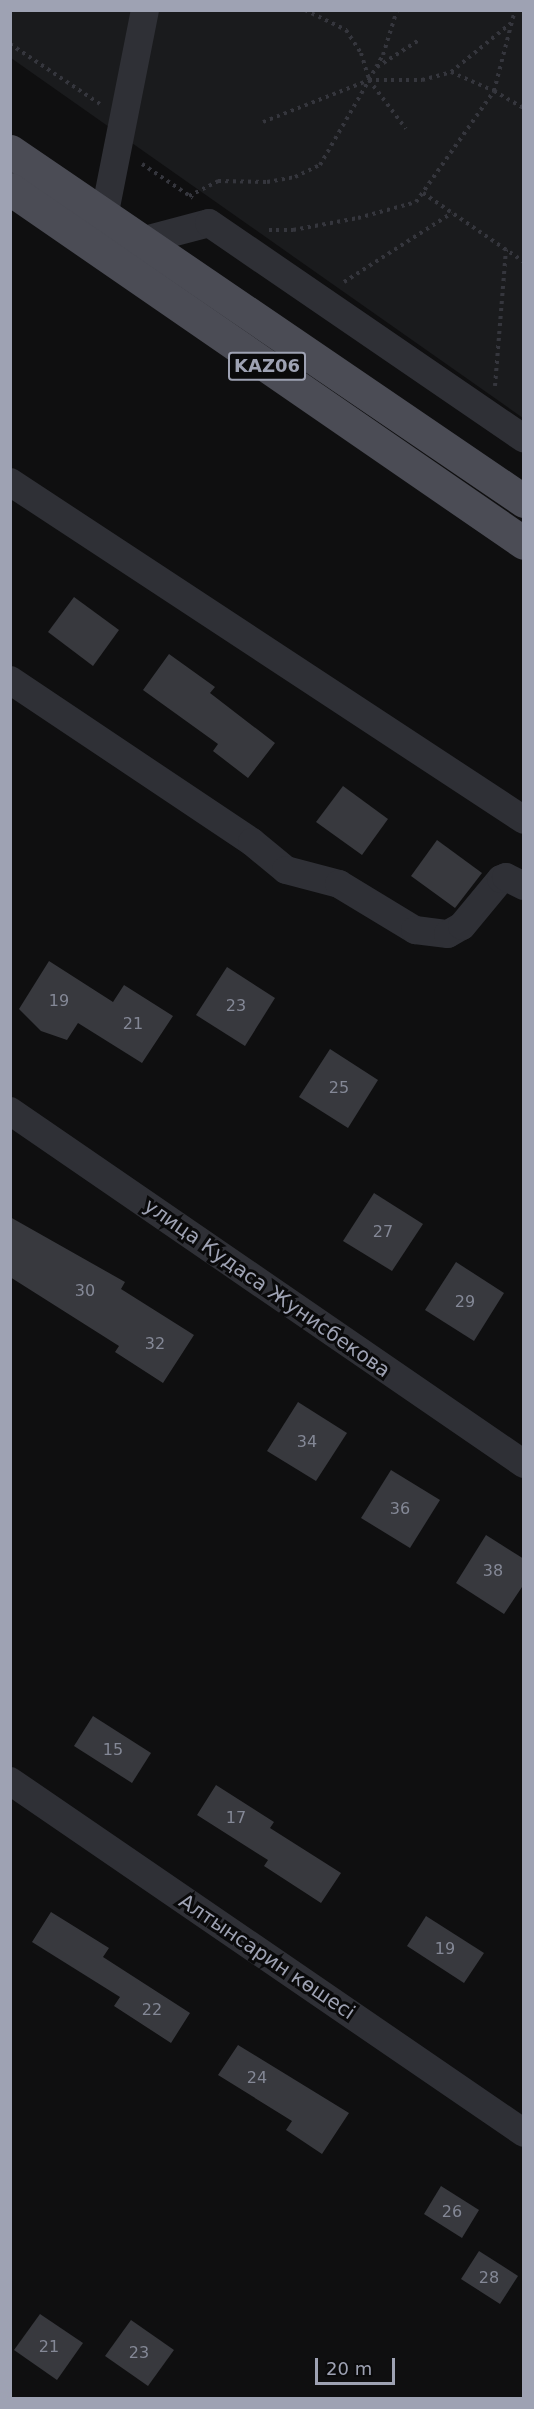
<!DOCTYPE html>
<meta charset="utf-8">
<style>
body{margin:0}
#map{position:relative;width:534px;height:2409px;overflow:hidden;background:#0f0f10;font-family:"DejaVu Sans",sans-serif}
div>[style]{position:absolute}
.built>*{inset:0;background:#1a1b1d}
.building>*{inset:0;background:#38393e}
.path>*{height:4px;margin-top:-2px;transform-origin:0;background:repeating-linear-gradient(90deg,#35363d 0 3px,transparent 0 7.5px)}
.minor>*{height:28px;margin:-14px;padding:0 14px;transform-origin:14px;border-radius:14px;background:#2f3036}
.major>*{height:33px;margin:-16.5px;padding:0 16.5px;transform-origin:16.5px;border-radius:16.5px;background:#4b4c55}
span{translate:-50% -50%;white-space:nowrap;text-align:center;line-height:1.15;-webkit-text-stroke:6px #0a0a0b;paint-order:stroke}
.number-label{font-size:16px;color:#848896}
.number-label span{-webkit-text-stroke-width:0}
.shield-label span{padding:2px 4px;background:#0a0a0b;border:2px solid;border-radius:4px;-webkit-text-stroke-width:0}
.shield-label{font-size:18px;color:#9ea2b3;font-weight:700}
.street-label{font-size:20px;color:#9ea2b3}
.frame{position:absolute;inset:0;border:12px solid #9ea2b3;pointer-events:none}
.scale{position:absolute;left:315px;top:2358px;width:80px;height:27px;box-sizing:border-box;border:3px solid #9ea2b3;border-top:0;padding-left:8px;font-size:18px;line-height:21px;white-space:nowrap;color:#9ea2b3;-webkit-text-stroke:4px #0a0a0b;paint-order:stroke}
</style>
<div id="map">
<div class="built">
<div style="clip-path:polygon(11px 11px,523px 11px,523px 418px,11px 58px)"></div>
</div>
<div class="building">
<div style="clip-path:polygon(74px 597px,119px 630px,93px 666px,48px 632px)"></div>
<div style="clip-path:polygon(169px 654px,215px 687px,210px 693px,275px 743px,248px 778px,213px 751px,218px 744px,143px 690px)"></div>
<div style="clip-path:polygon(343px 786px,388px 819px,362px 855px,316px 822px)"></div>
<div style="clip-path:polygon(437px 840px,482px 873px,455px 908px,411px 876px)"></div>
<div style="clip-path:polygon(49px 961px,113px 1002px,124px 985px,173px 1016px,142px 1063px,78px 1023px,67px 1040px,41px 1031px,19px 1009px)"></div>
<div style="clip-path:polygon(227px 967px,275px 998px,245px 1046px,196px 1015px)"></div>
<div style="clip-path:polygon(330px 1049px,378px 1080px,348px 1128px,299px 1097px)"></div>
<div style="clip-path:polygon(374px 1193px,423px 1224px,392px 1271px,343px 1241px)"></div>
<div style="clip-path:polygon(10px 1217px,125px 1282px,121px 1289px,194px 1335px,163px 1383px,115px 1352px,119px 1346px,10px 1277px)"></div>
<div style="clip-path:polygon(456px 1262px,504px 1293px,474px 1341px,425px 1310px)"></div>
<div style="clip-path:polygon(298px 1402px,347px 1433px,316px 1481px,267px 1451px)"></div>
<div style="clip-path:polygon(391px 1470px,440px 1500px,410px 1548px,361px 1518px)"></div>
<div style="clip-path:polygon(486px 1535px,524px 1559px,524px 1584px,504px 1614px,456px 1583px)"></div>
<div style="clip-path:polygon(93px 1716px,151px 1753px,132px 1783px,74px 1746px)"></div>
<div style="clip-path:polygon(216px 1785px,274px 1822px,270px 1828px,341px 1873px,321px 1903px,264px 1866px,268px 1860px,197px 1815px)"></div>
<div style="clip-path:polygon(51px 1912px,109px 1948px,103px 1957px,190px 2013px,171px 2043px,114px 2006px,120px 1997px,32px 1942px)"></div>
<div style="clip-path:polygon(426px 1916px,484px 1953px,464px 1983px,407px 1946px)"></div>
<div style="clip-path:polygon(238px 2045px,349px 2113px,322px 2154px,286px 2130px,292px 2121px,218px 2075px)"></div>
<div style="clip-path:polygon(441px 2186px,479px 2210px,462px 2238px,424px 2214px)"></div>
<div style="clip-path:polygon(479px 2251px,518px 2276px,500px 2304px,461px 2279px)"></div>
<div style="clip-path:polygon(40px 2314px,83px 2343px,57px 2380px,14px 2350px)"></div>
<div style="clip-path:polygon(131px 2320px,174px 2350px,148px 2386px,105px 2356px)"></div>
</div>
<div class="path">
<div style="left:305px;top:10px;width:46px;rotate:26deg"></div>
<div style="left:346px;top:30px;width:27px;rotate:57deg"></div>
<div style="left:361px;top:53px;width:28px;rotate:73deg"></div>
<div style="left:369px;top:80px;width:61px;rotate:52.9deg"></div>
<div style="left:10px;top:44px;width:108px;rotate:33.7deg"></div>
<div style="left:377px;top:67px;width:50px;rotate:-32.7deg"></div>
<div style="left:451px;top:72px;width:47px;rotate:23.8deg"></div>
<div style="left:494px;top:91px;width:84px;rotate:-75.5deg"></div>
<div style="left:263px;top:122px;width:114px;rotate:-21.6deg"></div>
<div style="left:369px;top:80px;width:29px;rotate:-61deg"></div>
<div style="left:383px;top:55px;width:47px;rotate:-72.7deg"></div>
<div style="left:142px;top:164px;width:61px;rotate:33.7deg"></div>
<div style="left:423px;top:193px;width:122px;rotate:34.3deg"></div>
<div style="left:189px;top:196px;width:33px;rotate:-27deg"></div>
<div style="left:218px;top:181px;width:49px;rotate:1.2deg"></div>
<div style="left:267px;top:182px;width:28px;rotate:-10deg"></div>
<div style="left:295px;top:177px;width:28px;rotate:-26deg"></div>
<div style="left:320px;top:165px;width:98px;rotate:-60deg"></div>
<div style="left:369px;top:80px;width:53px"></div>
<div style="left:422px;top:80px;width:30px;rotate:-15deg"></div>
<div style="left:451px;top:72px;width:77px;rotate:-39.2deg"></div>
<div style="left:269px;top:230px;width:24px"></div>
<div style="left:293px;top:230px;width:66px;rotate:-10.5deg"></div>
<div style="left:358px;top:218px;width:60px;rotate:-15.4deg"></div>
<div style="left:416px;top:202px;width:136px;rotate:-54.9deg"></div>
<div style="left:494px;top:91px;width:34px;rotate:30deg"></div>
<div style="left:344px;top:282px;width:128px;rotate:-32.6deg"></div>
<div style="left:495px;top:386px;width:137px;rotate:-85.4deg"></div>
</div>
<div class="minor">
<div style="left:104px;top:217px;width:211px;rotate:-78.8deg"></div>
<div style="left:141px;top:241px;width:70px;rotate:-14.8deg"></div>
<div style="left:209px;top:223px;width:382px;rotate:34.4deg"></div>
<div style="left:10px;top:482px;width:615px;rotate:33.33deg"></div>
<div style="left:10px;top:680px;width:291px;rotate:33.8deg"></div>
<div style="left:252px;top:842px;width:44px;rotate:39.5deg"></div>
<div style="left:286px;top:870px;width:55px;rotate:14.8deg"></div>
<div style="left:339px;top:884px;width:89px;rotate:31.2deg"></div>
<div style="left:415px;top:930px;width:33px;rotate:7deg"></div>
<div style="left:448px;top:934px;width:16px;rotate:-30deg"></div>
<div style="left:462px;top:926px;width:61px;rotate:-50.3deg"></div>
<div style="left:501px;top:879px;width:5px;rotate:-22deg"></div>
<div style="left:506px;top:877px;width:20px;rotate:27deg"></div>
<div style="left:10px;top:1111px;width:624px;rotate:34.48deg"></div>
<div style="left:10px;top:1781px;width:623px;rotate:34.4deg"></div>
</div>
<div class="major">
<div style="left:10px;top:151px;width:622px;rotate:34.25deg"></div>
<div style="left:10px;top:189px;width:624px;rotate:34.56deg"></div>
</div>
<div class="number-label">
<span style="left:59px;top:1001px">19</span>
<span style="left:236px;top:1006px">23</span>
<span style="left:133px;top:1024px">21</span>
<span style="left:339px;top:1088px">25</span>
<span style="left:383px;top:1232px">27</span>
<span style="left:85px;top:1291px">30</span>
<span style="left:465px;top:1302px">29</span>
<span style="left:155px;top:1344px">32</span>
<span style="left:307px;top:1442px">34</span>
<span style="left:400px;top:1509px">36</span>
<span style="left:493px;top:1571px">38</span>
<span style="left:113px;top:1750px">15</span>
<span style="left:236px;top:1818px">17</span>
<span style="left:445px;top:1949px">19</span>
<span style="left:152px;top:2010px">22</span>
<span style="left:257px;top:2078px">24</span>
<span style="left:452px;top:2212px">26</span>
<span style="left:489px;top:2278px">28</span>
<span style="left:49px;top:2347px">21</span>
<span style="left:139px;top:2353px">23</span>
</div>
<div class="shield-label">
<span style="left:267px;top:366px">KАZ06</span>
</div>
<div class="street-label">
<span style="left:267px;top:1288px;rotate:35deg">улица Кудаса Жунисбекова</span>
<span style="left:267px;top:1957px;rotate:34deg">Алтынсарин көшесі</span>
</div>
<div class="frame"></div>
<div class="scale">20 m</div>
</div>
